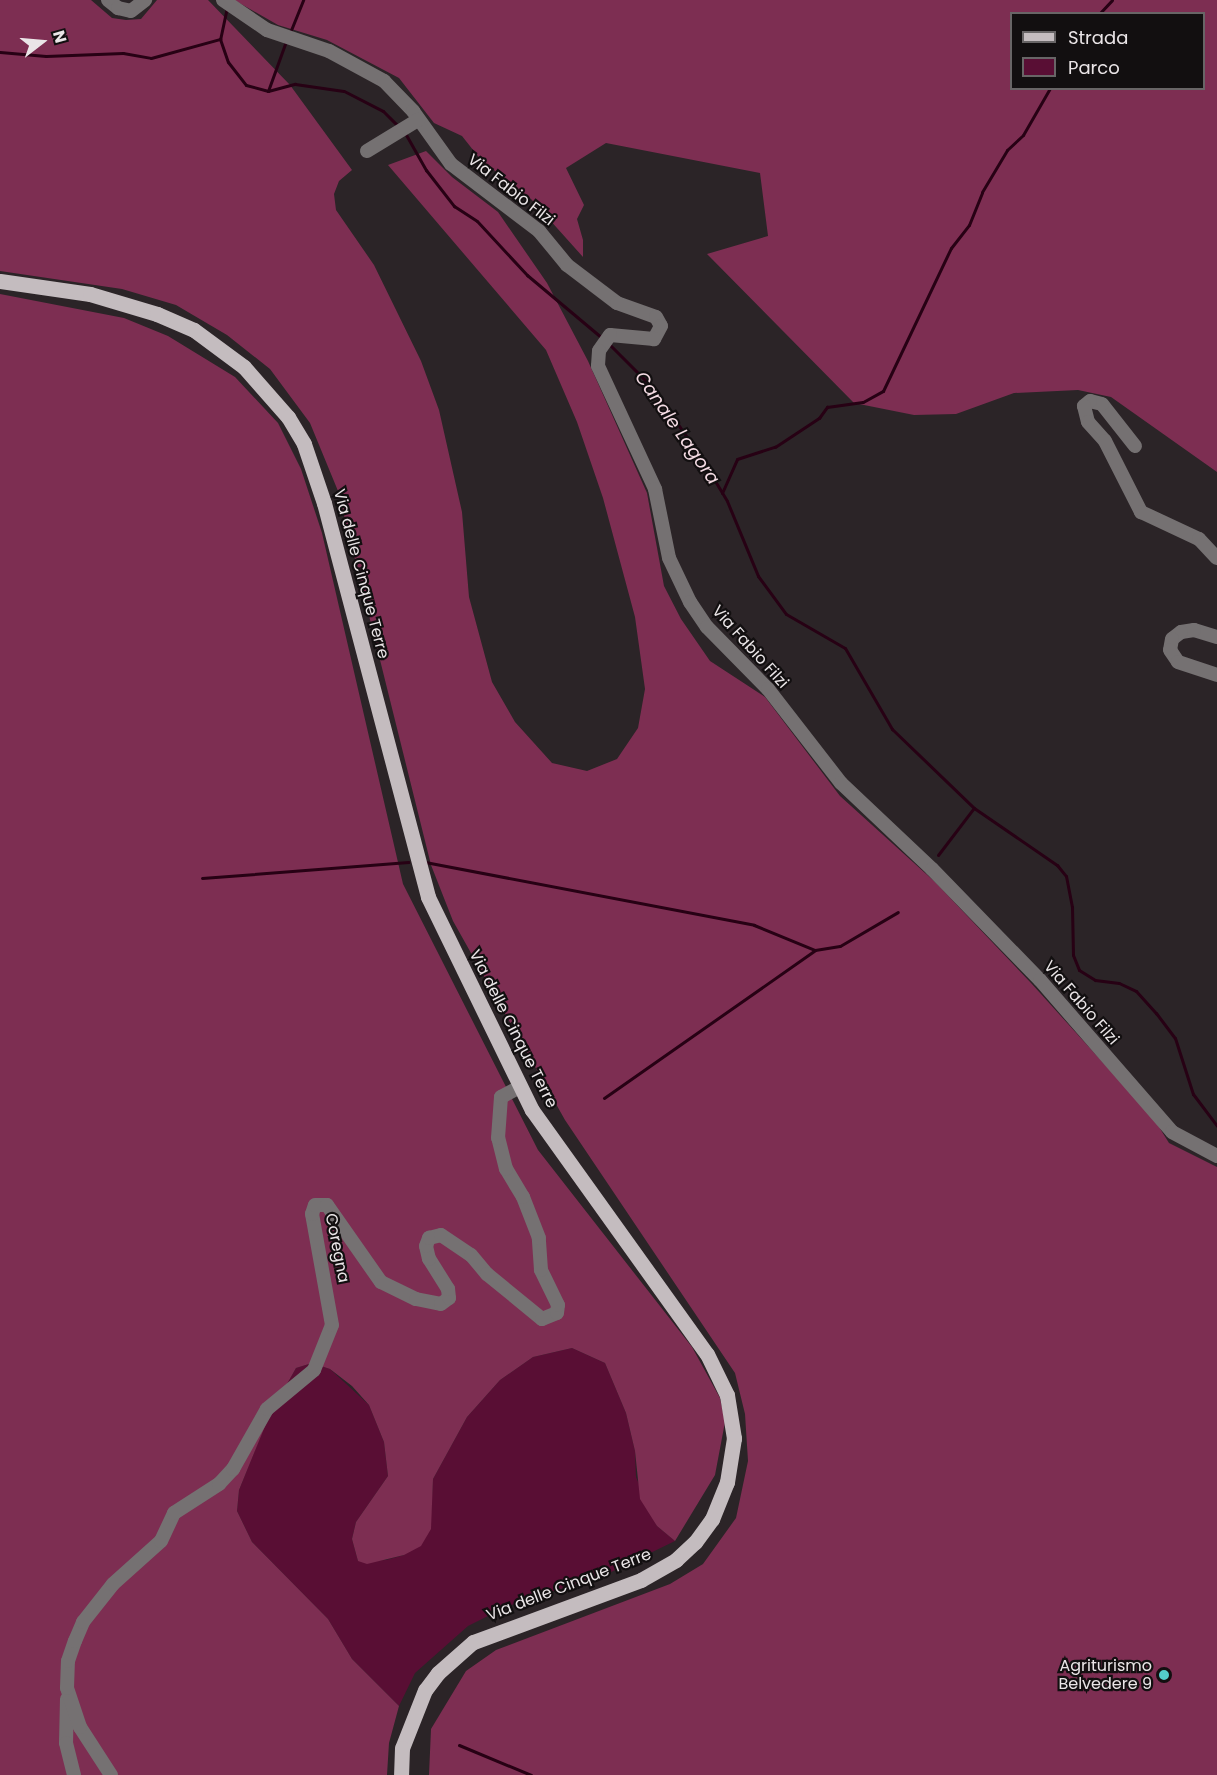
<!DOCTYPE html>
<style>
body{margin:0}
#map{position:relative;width:1217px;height:1775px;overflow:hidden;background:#2b2427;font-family:Poppins,sans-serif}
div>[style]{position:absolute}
.green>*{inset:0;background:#590e34}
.forest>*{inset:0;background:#7d2e52}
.stream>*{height:3px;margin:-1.5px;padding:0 1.5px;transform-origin:1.5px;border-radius:1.5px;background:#270114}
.minor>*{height:14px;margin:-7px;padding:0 7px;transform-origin:7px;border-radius:7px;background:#757172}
.major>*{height:15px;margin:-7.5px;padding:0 7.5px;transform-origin:7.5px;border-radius:7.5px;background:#c4bcbf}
.dots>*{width:16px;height:16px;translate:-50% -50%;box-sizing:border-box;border:3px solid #120f10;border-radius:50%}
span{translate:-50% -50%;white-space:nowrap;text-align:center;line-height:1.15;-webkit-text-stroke:4.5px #120f10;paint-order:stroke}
.street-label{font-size:16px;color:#eae5e7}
.poi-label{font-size:16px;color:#eae5e7}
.right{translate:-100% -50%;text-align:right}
.water-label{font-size:18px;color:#f5dce4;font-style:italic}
.legend{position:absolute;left:1010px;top:12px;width:195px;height:78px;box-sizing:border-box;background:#120f10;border:2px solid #686566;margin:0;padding:8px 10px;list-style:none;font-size:18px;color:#eae5e7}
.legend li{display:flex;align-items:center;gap:12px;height:30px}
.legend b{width:30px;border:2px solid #686566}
.north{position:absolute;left:12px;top:12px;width:60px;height:60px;-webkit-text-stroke:4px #120f10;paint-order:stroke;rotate:74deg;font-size:16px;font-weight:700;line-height:24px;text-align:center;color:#eae5e7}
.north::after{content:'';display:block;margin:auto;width:21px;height:27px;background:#eae5e7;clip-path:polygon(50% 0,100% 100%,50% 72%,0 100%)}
</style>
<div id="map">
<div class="green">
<div style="clip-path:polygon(572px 1348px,605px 1363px,626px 1413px,635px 1451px,636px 1477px,657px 1526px,675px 1541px,607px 1574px,508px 1606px,468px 1626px,415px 1673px,399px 1706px,352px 1659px,328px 1619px,252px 1542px,237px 1511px,239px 1490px,270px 1413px,296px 1368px,312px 1363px,330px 1369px,369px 1405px,384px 1442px,388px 1476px,356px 1522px,352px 1539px,358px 1561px,386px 1560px,404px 1555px,430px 1529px,433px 1479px,467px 1417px,500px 1380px,533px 1357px)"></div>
</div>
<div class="forest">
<div style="clip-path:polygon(0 0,91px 0,112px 18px,126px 20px,141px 19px,157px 0,208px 0,290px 85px,352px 170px,339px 181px,334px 194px,336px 210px,374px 265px,421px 361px,439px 410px,462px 512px,469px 597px,492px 682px,515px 722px,552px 763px,587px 771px,617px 759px,638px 728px,645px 689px,635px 617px,603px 498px,577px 422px,546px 350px,388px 165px,426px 151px,452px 177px,498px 212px,547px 283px,588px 361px,647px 493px,664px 586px,681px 619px,710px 661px,765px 697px,840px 796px,935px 882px,1031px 983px,1154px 1119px,1169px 1143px,1217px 1167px,1217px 1775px,429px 1775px,431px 1729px,466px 1671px,496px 1650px,670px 1584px,703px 1564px,736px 1518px,748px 1461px,745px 1414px,735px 1373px,565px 1120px,453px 921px,431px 865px,338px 491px,310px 423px,270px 369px,227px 335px,176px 305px,122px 289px,0 271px)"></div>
<div style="clip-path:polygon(evenodd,234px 0,1217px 0,1217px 472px,1111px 397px,1078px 390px,1014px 393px,956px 414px,914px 415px,854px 403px,707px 254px,768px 236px,760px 173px,606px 143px,566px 168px,584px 205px,577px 219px,583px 240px,583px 257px,531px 199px,481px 160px,462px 136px,434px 123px,399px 78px,327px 40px,278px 25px,234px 0,1012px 14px,1204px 14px,1204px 88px,1012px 88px,1012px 14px)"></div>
<div style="clip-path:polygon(0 294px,124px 318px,168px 336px,235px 377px,278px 423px,301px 469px,322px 533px,403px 884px,538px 1150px,692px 1347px,720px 1398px,725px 1422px,715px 1475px,675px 1541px,657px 1526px,640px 1499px,635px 1451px,626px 1413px,605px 1363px,572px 1348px,533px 1357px,500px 1380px,467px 1417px,433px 1479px,431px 1529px,421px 1546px,404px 1555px,367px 1564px,358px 1561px,352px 1539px,356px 1522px,388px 1476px,384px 1442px,369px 1405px,352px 1386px,330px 1369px,312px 1363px,296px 1368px,270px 1414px,239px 1490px,237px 1511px,252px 1542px,328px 1619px,352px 1659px,399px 1706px,389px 1743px,387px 1775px,0 1775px)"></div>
</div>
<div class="stream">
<div style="left:227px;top:7px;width:33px;rotate:102deg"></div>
<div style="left:220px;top:39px;width:24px;rotate:71deg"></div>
<div style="left:228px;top:62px;width:29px;rotate:52deg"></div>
<div style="left:246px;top:85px;width:23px;rotate:15deg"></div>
<div style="left:268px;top:91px;width:28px;rotate:-15deg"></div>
<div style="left:295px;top:84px;width:49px;rotate:8.1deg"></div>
<div style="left:344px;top:91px;width:44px;rotate:27.1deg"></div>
<div style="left:383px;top:111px;width:21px;rotate:45deg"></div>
<div style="left:1099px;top:14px;width:19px;rotate:-47deg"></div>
<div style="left:289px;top:35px;width:38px;rotate:-68deg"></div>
<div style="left:0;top:52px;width:46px;rotate:5deg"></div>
<div style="left:46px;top:56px;width:77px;rotate:-2.2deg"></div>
<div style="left:123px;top:53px;width:28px;rotate:10deg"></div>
<div style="left:151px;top:58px;width:72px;rotate:-15.4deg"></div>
<div style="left:268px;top:91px;width:53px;rotate:-70.2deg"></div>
<div style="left:405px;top:133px;width:43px;rotate:60.4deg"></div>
<div style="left:426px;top:170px;width:46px;rotate:52.1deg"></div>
<div style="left:454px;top:206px;width:27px;rotate:33deg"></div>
<div style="left:477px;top:221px;width:74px;rotate:47.2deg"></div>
<div style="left:527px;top:275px;width:98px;rotate:40deg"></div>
<div style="left:609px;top:344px;width:61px;rotate:45deg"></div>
<div style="left:652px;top:387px;width:84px;rotate:55.2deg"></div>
<div style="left:700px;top:456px;width:52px;rotate:59deg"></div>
<div style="left:727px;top:501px;width:81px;rotate:67.5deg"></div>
<div style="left:758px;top:576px;width:47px;rotate:53.6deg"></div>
<div style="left:786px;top:614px;width:68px;rotate:30deg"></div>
<div style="left:845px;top:648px;width:94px;rotate:59.9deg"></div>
<div style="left:892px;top:729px;width:114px;rotate:43.9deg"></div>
<div style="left:974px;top:808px;width:101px;rotate:34.5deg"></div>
<div style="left:1057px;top:865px;width:14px;rotate:51deg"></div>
<div style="left:1066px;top:876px;width:32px;rotate:79deg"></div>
<div style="left:1072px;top:907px;width:48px;rotate:88.8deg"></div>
<div style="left:1073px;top:955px;width:16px;rotate:68deg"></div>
<div style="left:1079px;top:970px;width:19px;rotate:32deg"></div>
<div style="left:1095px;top:980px;width:24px;rotate:7deg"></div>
<div style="left:1119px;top:983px;width:19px;rotate:25deg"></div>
<div style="left:1136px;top:991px;width:30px;rotate:48deg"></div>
<div style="left:1156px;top:1013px;width:31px;rotate:53deg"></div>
<div style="left:1175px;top:1038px;width:59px;rotate:72.2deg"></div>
<div style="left:1193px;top:1094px;width:40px;rotate:53deg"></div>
<div style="left:722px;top:493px;width:37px;rotate:-66deg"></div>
<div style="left:737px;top:459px;width:40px;rotate:-18deg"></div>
<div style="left:775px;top:447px;width:53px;rotate:-33.4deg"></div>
<div style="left:819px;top:418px;width:14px;rotate:-54deg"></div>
<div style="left:827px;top:407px;width:36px;rotate:-8deg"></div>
<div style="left:863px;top:402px;width:23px;rotate:-29deg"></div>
<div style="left:883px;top:391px;width:158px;rotate:-64.6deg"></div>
<div style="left:951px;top:248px;width:29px;rotate:-52deg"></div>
<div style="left:969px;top:225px;width:35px;rotate:-68deg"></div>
<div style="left:982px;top:192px;width:49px;rotate:-59.2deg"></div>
<div style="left:1007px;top:150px;width:22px;rotate:-43deg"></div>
<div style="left:1023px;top:135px;width:54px;rotate:-60.1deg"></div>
<div style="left:938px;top:855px;width:58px;rotate:-52.7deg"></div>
<div style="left:425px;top:862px;width:335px;rotate:10.8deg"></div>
<div style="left:754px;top:925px;width:66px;rotate:22.3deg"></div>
<div style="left:202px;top:878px;width:207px;rotate:-4.4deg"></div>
<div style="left:604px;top:1098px;width:258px;rotate:-35deg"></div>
<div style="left:815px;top:950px;width:25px;rotate:-9deg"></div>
<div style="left:840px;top:946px;width:67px;rotate:-30.4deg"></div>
<div style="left:459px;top:1745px;width:78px;rotate:22.6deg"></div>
</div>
<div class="minor">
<div style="left:108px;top:0;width:13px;rotate:39deg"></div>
<div style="left:118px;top:8px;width:13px;rotate:13deg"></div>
<div style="left:131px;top:11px;width:18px;rotate:-38deg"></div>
<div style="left:223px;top:0;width:53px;rotate:34.3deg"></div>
<div style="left:267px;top:30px;width:65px;rotate:18.7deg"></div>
<div style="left:329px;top:51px;width:63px;rotate:28.6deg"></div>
<div style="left:384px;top:81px;width:42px;rotate:46deg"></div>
<div style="left:413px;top:111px;width:65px;rotate:54.4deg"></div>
<div style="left:451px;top:164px;width:111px;rotate:37.3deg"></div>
<div style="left:539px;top:231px;width:44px;rotate:50.5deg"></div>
<div style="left:567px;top:265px;width:63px;rotate:37.2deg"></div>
<div style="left:617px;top:303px;width:41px;rotate:19.7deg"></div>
<div style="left:656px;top:317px;width:10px;rotate:61deg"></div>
<div style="left:661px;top:326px;width:15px;rotate:118deg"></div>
<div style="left:654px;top:339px;width:44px;rotate:-174.8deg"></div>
<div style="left:610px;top:335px;width:19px;rotate:125deg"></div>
<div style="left:599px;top:351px;width:15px;rotate:94deg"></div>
<div style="left:598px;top:366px;width:136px;rotate:65.1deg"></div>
<div style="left:655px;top:489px;width:70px;rotate:78.5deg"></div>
<div style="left:669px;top:558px;width:49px;rotate:64.5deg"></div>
<div style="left:690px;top:602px;width:30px;rotate:56deg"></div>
<div style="left:707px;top:627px;width:87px;rotate:45.5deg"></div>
<div style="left:768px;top:689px;width:119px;rotate:52.2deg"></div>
<div style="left:841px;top:783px;width:125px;rotate:43.4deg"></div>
<div style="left:932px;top:869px;width:155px;rotate:45.8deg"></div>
<div style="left:1040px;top:980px;width:201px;rotate:49deg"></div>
<div style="left:1172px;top:1132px;width:51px;rotate:28.1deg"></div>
<div style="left:367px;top:151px;width:60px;rotate:-31.3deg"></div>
<div style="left:1135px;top:446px;width:53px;rotate:-128.2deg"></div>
<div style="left:1102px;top:404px;width:12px;rotate:-166deg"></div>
<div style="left:1090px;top:401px;width:8px;rotate:140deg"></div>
<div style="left:1084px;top:406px;width:16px;rotate:76deg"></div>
<div style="left:1088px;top:422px;width:25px;rotate:48deg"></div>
<div style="left:1105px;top:441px;width:80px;rotate:63.1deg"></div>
<div style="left:1141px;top:512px;width:64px;rotate:25deg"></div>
<div style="left:1199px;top:539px;width:26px;rotate:47deg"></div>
<div style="left:1217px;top:637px;width:24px;rotate:-163deg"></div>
<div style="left:1194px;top:630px;width:13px;rotate:171deg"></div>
<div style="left:1181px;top:632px;width:11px;rotate:142deg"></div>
<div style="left:1172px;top:639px;width:11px;rotate:100deg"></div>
<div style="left:1170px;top:650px;width:14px;rotate:56deg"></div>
<div style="left:1178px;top:662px;width:41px;rotate:18.4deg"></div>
<div style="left:67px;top:1699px;width:44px;rotate:91.3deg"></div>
<div style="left:66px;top:1743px;width:33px;rotate:76deg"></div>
<div style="left:111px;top:1775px;width:57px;rotate:-122.9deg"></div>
<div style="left:80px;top:1727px;width:41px;rotate:-108.4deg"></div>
<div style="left:67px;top:1688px;width:27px;rotate:-88deg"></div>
<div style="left:68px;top:1661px;width:21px;rotate:-71deg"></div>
<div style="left:75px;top:1641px;width:21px;rotate:-67deg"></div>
<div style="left:83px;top:1622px;width:48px;rotate:-51.7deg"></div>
<div style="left:113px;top:1584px;width:64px;rotate:-41.9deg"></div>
<div style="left:161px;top:1541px;width:31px;rotate:-65deg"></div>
<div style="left:174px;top:1513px;width:54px;rotate:-32.8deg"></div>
<div style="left:219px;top:1484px;width:21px;rotate:-47deg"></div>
<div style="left:233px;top:1469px;width:69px;rotate:-60.5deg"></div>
<div style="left:267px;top:1409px;width:61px;rotate:-39.7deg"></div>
<div style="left:314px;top:1370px;width:48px;rotate:-68.2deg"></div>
<div style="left:332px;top:1325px;width:113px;rotate:-100.2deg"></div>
<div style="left:312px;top:1214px;width:9px;rotate:-72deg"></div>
<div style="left:315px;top:1205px;width:12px"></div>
<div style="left:327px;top:1205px;width:94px;rotate:55deg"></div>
<div style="left:381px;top:1282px;width:39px;rotate:26deg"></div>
<div style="left:416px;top:1299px;width:25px;rotate:11deg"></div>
<div style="left:441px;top:1304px;width:10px;rotate:-37deg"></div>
<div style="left:449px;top:1298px;width:9px;rotate:-96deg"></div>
<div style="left:448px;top:1289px;width:36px;rotate:-122deg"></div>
<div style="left:429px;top:1259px;width:13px;rotate:-103deg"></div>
<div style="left:426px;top:1246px;width:9px;rotate:-69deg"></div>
<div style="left:429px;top:1238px;width:12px;rotate:-14deg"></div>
<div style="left:441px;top:1235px;width:36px;rotate:34deg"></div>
<div style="left:471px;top:1255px;width:25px;rotate:50deg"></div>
<div style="left:487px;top:1274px;width:71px;rotate:39.3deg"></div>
<div style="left:542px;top:1319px;width:16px;rotate:-22deg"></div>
<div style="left:557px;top:1313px;width:8px;rotate:-83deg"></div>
<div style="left:558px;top:1305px;width:39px;rotate:-116deg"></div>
<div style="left:541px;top:1270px;width:32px;rotate:-94deg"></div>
<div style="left:539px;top:1238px;width:44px;rotate:-111.3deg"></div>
<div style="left:523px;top:1197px;width:33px;rotate:-121deg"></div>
<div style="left:506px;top:1169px;width:32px;rotate:-104deg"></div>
<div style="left:498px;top:1138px;width:41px;rotate:-85.8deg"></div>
<div style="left:501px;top:1097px;width:21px;rotate:-28deg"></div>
</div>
<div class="major">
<div style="left:0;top:281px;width:91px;rotate:8.2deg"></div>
<div style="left:90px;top:294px;width:70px;rotate:16.6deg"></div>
<div style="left:157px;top:314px;width:40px;rotate:23.4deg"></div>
<div style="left:194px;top:330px;width:62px;rotate:36.5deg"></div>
<div style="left:244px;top:367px;width:67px;rotate:48.7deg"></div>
<div style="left:288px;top:417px;width:31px;rotate:59deg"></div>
<div style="left:304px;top:444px;width:62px;rotate:71.3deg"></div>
<div style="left:324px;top:503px;width:407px;rotate:75.2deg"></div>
<div style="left:428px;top:897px;width:237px;rotate:64deg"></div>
<div style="left:532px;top:1110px;width:300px;rotate:54.4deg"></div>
<div style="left:707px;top:1354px;width:46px;rotate:64deg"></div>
<div style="left:727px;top:1395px;width:44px;rotate:80.8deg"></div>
<div style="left:734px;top:1438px;width:45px;rotate:99deg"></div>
<div style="left:727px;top:1482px;width:40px;rotate:112deg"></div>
<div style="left:712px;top:1519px;width:29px;rotate:126deg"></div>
<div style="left:695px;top:1542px;width:26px;rotate:137deg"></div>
<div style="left:676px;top:1560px;width:40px;rotate:150.3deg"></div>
<div style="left:641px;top:1580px;width:179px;rotate:159.7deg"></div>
<div style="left:473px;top:1642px;width:47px;rotate:138.5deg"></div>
<div style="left:438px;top:1673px;width:21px;rotate:127deg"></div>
<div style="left:425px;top:1690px;width:62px;rotate:111.6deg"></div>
<div style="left:402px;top:1748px;width:27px;rotate:92deg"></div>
</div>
<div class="dots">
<div style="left:1164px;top:1675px;background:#53cdca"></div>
</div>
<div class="street-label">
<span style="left:511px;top:190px;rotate:38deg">Via Fabio Filzi</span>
<span style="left:361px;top:574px;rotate:75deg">Via delle Cinque Terre</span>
<span style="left:750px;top:647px;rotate:48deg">Via Fabio Filzi</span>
<span style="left:1081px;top:1003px;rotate:49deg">Via Fabio Filzi</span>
<span style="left:513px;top:1029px;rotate:63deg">Via delle Cinque Terre</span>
<span style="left:337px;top:1248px;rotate:79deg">Coregna</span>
<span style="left:569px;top:1585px;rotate:-21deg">Via delle Cinque Terre</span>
</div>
<div class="poi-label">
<span class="right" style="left:1152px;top:1675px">Agriturismo<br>Belvedere 9</span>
</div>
<div class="water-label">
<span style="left:677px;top:428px;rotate:55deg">Canale Lagora</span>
</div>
<ul class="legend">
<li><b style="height:8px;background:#c4bcbf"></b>Strada</li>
<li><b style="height:16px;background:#590e34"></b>Parco</li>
</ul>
<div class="north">N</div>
</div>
